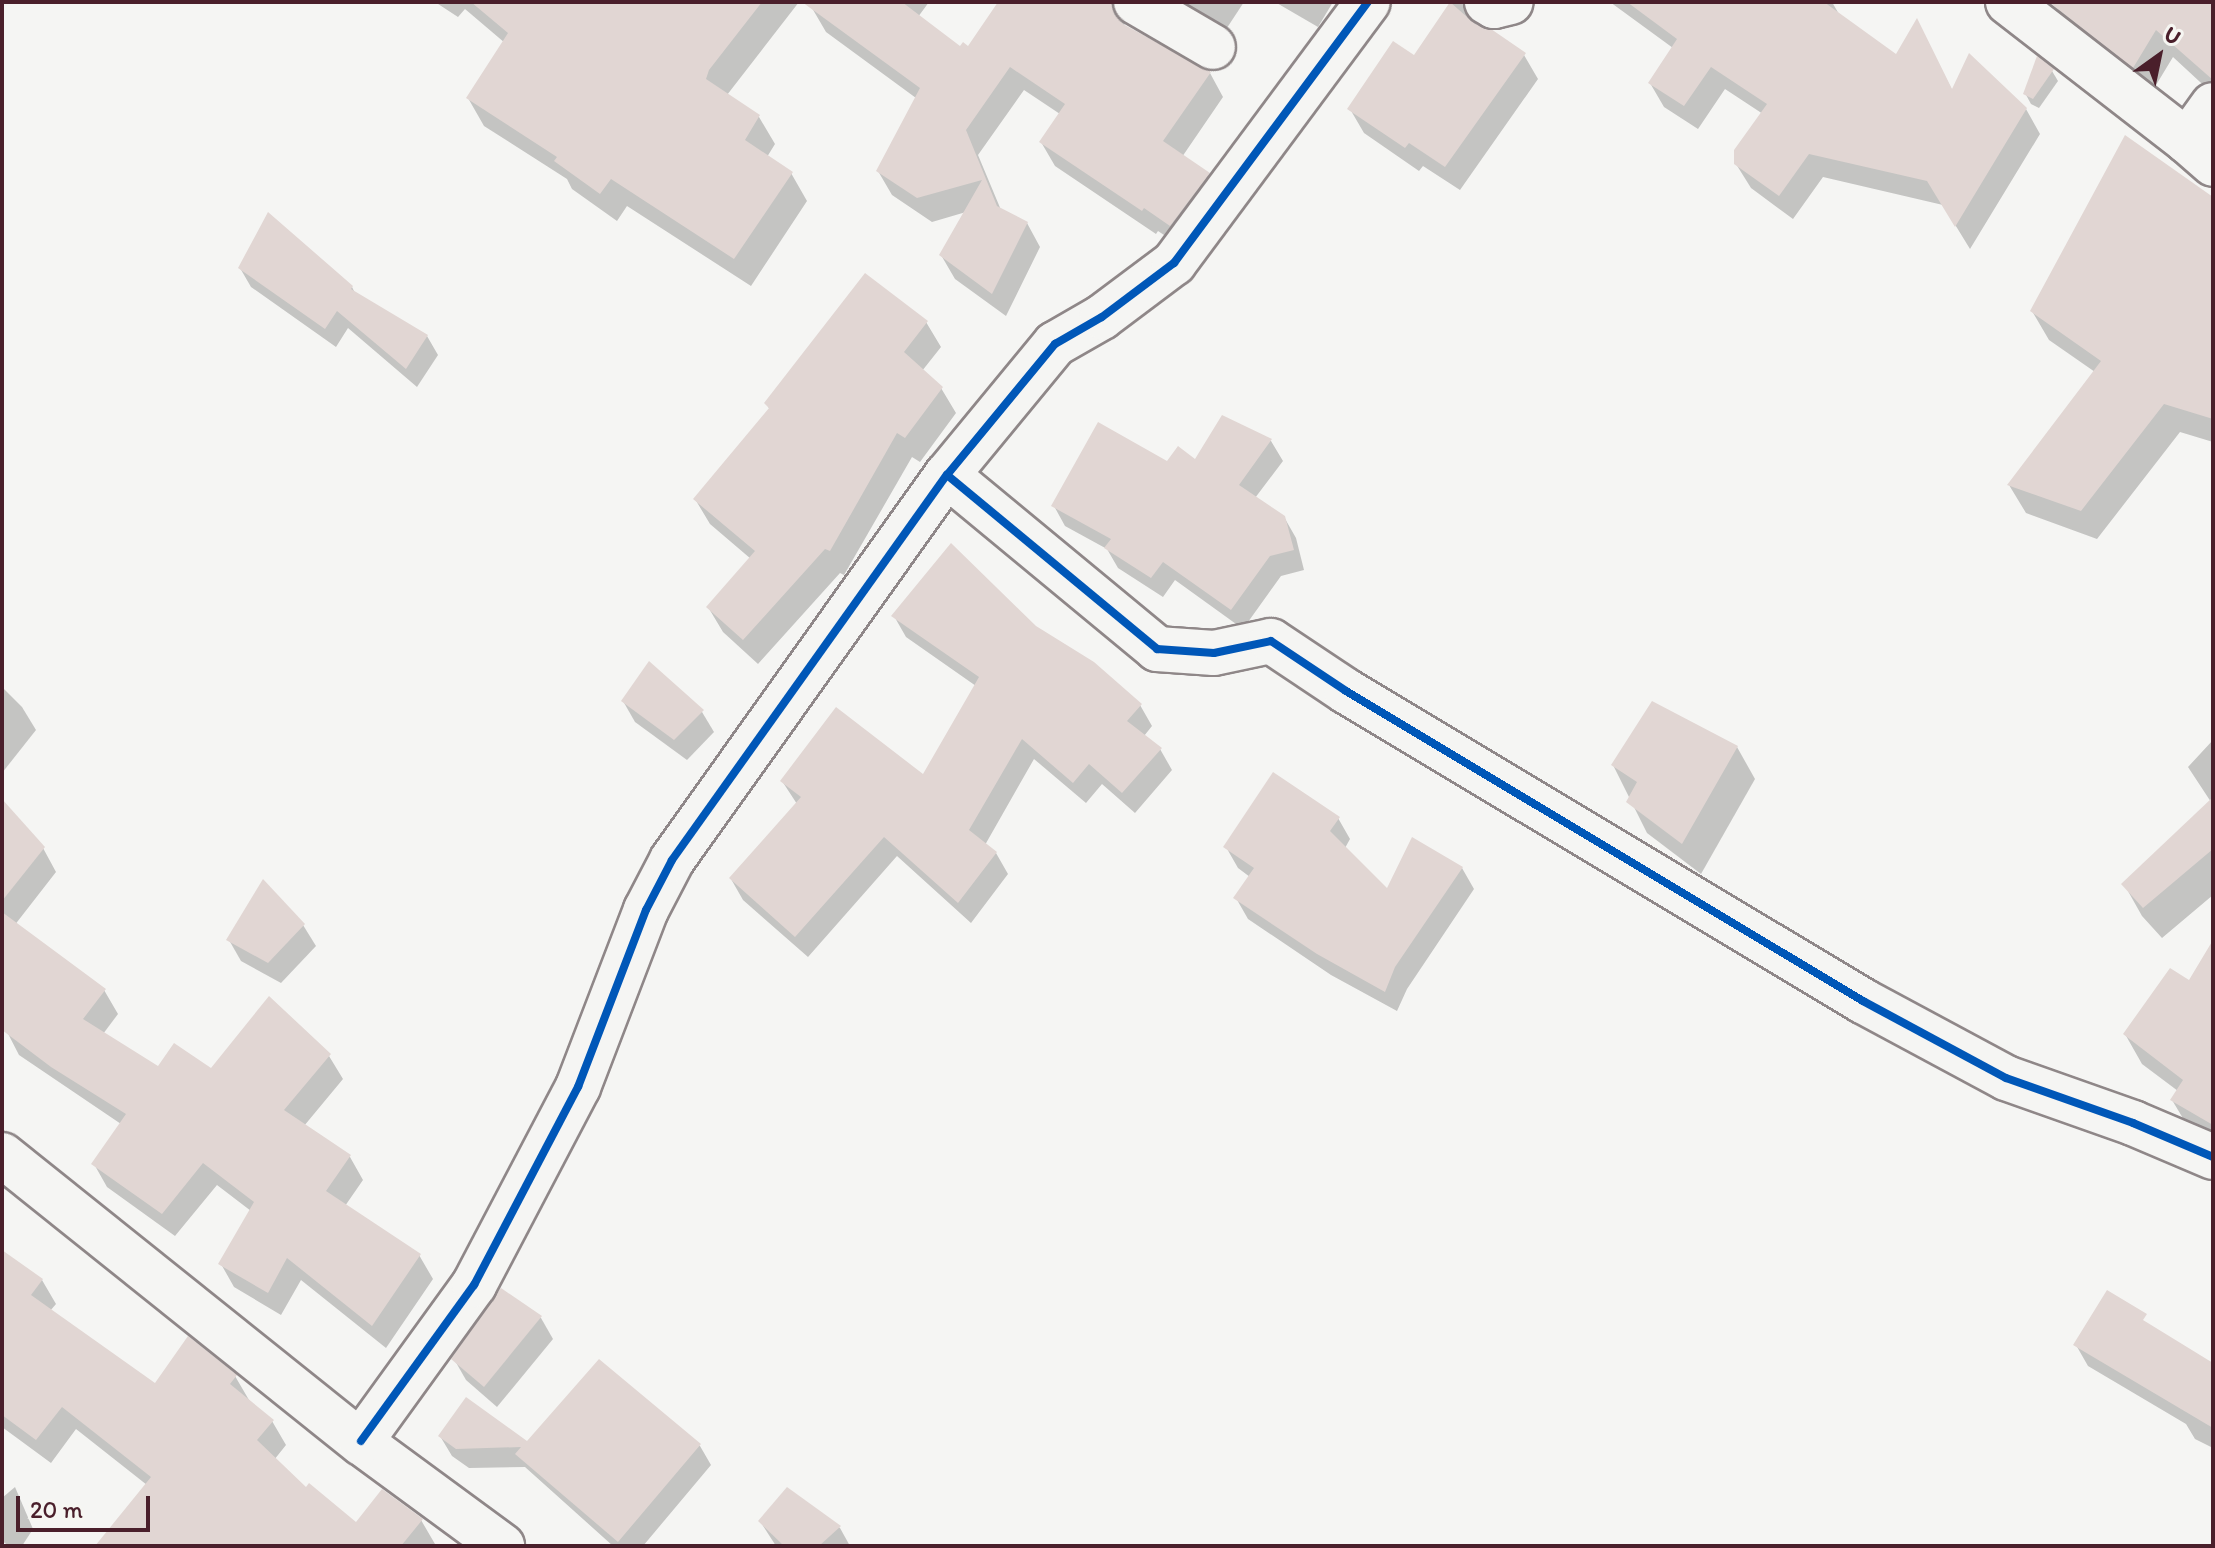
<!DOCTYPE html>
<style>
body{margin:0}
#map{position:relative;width:2215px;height:1548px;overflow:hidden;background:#f5f5f3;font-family:Itim,sans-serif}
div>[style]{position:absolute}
.shadow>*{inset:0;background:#0003}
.building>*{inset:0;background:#e1d6d3}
.roads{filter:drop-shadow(2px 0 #8f8788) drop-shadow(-2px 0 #8f8788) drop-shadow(0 2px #8f8788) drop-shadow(0 -2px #8f8788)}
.minor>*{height:44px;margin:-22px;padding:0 22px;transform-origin:22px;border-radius:22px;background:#f5f5f3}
.cycleway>*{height:8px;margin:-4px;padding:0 4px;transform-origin:4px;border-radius:4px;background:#0057b8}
span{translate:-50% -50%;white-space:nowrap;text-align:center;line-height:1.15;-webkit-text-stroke:6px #f6f6f2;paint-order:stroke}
.frame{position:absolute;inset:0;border:4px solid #4a1f2b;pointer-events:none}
.north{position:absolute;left:2119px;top:16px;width:80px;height:80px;-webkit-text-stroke:6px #f6f6f2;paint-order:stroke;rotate:33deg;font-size:22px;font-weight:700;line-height:32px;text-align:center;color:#4a1f2b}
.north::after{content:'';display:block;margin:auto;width:28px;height:36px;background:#4a1f2b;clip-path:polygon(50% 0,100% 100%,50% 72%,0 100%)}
.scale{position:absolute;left:16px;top:1496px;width:134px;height:36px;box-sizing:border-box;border:4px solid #4a1f2b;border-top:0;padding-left:10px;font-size:24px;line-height:28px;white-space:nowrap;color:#4a1f2b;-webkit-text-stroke:6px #f6f6f2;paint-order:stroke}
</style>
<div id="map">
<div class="shadow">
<div style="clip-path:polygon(435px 2px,799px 2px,727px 95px,759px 117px,775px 144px,767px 157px,791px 173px,807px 201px,751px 286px,627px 206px,617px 221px,572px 189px,567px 179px,484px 126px,468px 98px,505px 43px,465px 9px,458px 17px)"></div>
<div style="clip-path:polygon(816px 2px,929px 2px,918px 17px,961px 48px,969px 49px,1001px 2px,1146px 2px,1128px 13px,1124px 26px,1210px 73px,1223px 97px,1182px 157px,1208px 175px,1222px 199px,1185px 249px,1158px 231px,1156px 234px,1055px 166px,1041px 142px,1060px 114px,1024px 90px,978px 155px,1001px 210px,1027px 223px,1040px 247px,1006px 316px,955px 279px,941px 255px,966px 212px,932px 222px,892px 195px,878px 171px,916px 98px,826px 32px,812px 8px)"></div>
<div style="clip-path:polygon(1157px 2px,1244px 2px,1221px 37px)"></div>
<div style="clip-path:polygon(1275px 2px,1333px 2px,1318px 27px)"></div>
<div style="clip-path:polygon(1453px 2px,1496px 2px,1478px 15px,1476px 24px,1524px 55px,1538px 79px,1460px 190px,1423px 166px,1419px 171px,1364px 133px,1350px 109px,1414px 58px)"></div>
<div style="clip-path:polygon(1610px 2px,1832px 2px,1840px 16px,1897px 57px,1917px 22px,1953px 92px,2026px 109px,2040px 134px,1970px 249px,1943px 205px,1823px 177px,1793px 219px,1751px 188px,1736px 164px,1763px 114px,1725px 89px,1698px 129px,1664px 107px,1650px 83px,1673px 48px)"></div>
<div style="clip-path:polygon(2058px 2px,2213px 2px,2213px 94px,2173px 57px,2150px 95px,2073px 35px,2056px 6px)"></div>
<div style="clip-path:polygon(2052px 71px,2058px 81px,2039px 108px,2031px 104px,2025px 93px)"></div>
<div style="clip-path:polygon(2213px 200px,2213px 442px,2180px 432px,2097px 539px,2026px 513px,2009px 485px,2095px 372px,2049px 340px,2032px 311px)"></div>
<div style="clip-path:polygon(240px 268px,352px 287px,355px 293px,427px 336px,438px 355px,417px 387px,348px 328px,336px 347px,251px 287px)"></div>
<div style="clip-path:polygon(926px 322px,941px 347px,922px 371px,941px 388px,956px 413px,920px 462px,912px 457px,844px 575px,840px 573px,758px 664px,723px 632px,708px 607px,751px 559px,710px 524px,695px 499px,770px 410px,766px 403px)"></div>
<div style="clip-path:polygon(1223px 418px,1271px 441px,1283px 461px,1255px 498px,1284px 517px,1296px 538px,1304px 570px,1281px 576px,1243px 629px,1175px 580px,1163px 597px,1118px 568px,1107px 549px,1065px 526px,1054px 506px,1168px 463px,1195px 462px)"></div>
<div style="clip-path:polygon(894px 616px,1034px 628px,1140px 705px,1152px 726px,1144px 736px,1160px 749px,1172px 770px,1135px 813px,1102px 784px,1086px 803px,1034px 759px,985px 845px,996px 853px,1008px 874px,971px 923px,897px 856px,808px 957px,743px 900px,731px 879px,797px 804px,782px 781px,923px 777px,976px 686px,906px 637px)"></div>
<div style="clip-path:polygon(2px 687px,22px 707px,36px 730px,2px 773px)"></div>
<div style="clip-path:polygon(623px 701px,702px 712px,714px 732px,687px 760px,635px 722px)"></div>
<div style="clip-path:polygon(2213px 740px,2213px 895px,2162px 938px,2142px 916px,2124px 884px,2211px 802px,2188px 767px)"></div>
<div style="clip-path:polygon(1737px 747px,1755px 779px,1701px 874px,1647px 833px,1613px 765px)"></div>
<div style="clip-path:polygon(2px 802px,43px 848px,56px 872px,14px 926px,104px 990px,118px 1014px,103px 1034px,158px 1069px,212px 1071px,329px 1056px,343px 1079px,304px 1126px,350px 1157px,363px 1180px,345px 1206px,419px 1255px,433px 1279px,386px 1348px,301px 1280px,281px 1315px,234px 1287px,221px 1264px,251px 1211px,217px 1185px,175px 1236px,107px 1187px,94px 1164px,121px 1124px,19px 1055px,2px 1022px)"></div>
<div style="clip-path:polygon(1338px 818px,1350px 839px,1345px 848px,1387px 891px,1462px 868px,1474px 889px,1407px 989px,1397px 1011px,1331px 975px,1248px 919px,1236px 898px,1250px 877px,1238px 868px,1226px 847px)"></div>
<div style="clip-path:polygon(303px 925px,316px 946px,281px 983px,241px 961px,229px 940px)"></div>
<div style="clip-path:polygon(2213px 943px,2213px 1143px,2190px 1130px,2172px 1100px,2178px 1091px,2142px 1064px,2125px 1034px,2190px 983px)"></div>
<div style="clip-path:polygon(2px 1252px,42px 1280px,56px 1304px,50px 1311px,155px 1385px,235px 1376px,249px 1400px,272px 1421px,286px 1445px,274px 1460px,306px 1490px,356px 1525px,421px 1520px,435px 1544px,97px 1546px,147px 1485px,76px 1429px,51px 1463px,2px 1427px)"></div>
<div style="clip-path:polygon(501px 1291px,541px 1318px,553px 1339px,497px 1407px,466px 1380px,454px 1359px)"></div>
<div style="clip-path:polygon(2076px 1345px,2213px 1363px,2213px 1448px,2195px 1439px,2186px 1424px,2088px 1366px)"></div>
<div style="clip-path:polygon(599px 1361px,700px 1446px,711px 1465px,643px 1546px,613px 1546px,525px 1467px,469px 1468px,452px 1456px,440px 1436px,527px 1444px)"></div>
<div style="clip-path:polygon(15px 1487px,33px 1529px,22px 1546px,9px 1546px,2px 1541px,2px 1498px)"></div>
<div style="clip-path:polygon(787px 1489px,840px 1528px,850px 1546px,776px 1546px,760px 1521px)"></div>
</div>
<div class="building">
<div style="clip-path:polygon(471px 2px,762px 2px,709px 70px,706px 79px,760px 115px,745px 140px,793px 172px,734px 259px,611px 179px,600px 194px,554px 161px,557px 157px,466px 98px,508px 33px)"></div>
<div style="clip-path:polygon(802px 2px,902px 2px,960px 46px,963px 42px,968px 46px,998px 2px,1111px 2px,1114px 14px,1123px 24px,1211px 72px,1163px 141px,1210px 173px,1170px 226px,1144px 208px,1142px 211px,1039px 142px,1065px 104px,1010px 67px,966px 130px,997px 206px,1028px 222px,992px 294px,939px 255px,982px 180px,917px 198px,876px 171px,920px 88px)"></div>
<div style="clip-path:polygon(1450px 2px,1475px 24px,1491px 29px,1526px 53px,1445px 167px,1409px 143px,1405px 148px,1347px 109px,1393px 41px,1414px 55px)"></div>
<div style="clip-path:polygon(1627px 2px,1824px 2px,1896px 54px,1917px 18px,1952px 89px,1969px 53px,2027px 108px,1955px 227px,1927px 181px,1809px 154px,1779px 196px,1734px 164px,1734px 150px,1767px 104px,1711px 67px,1684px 106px,1648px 83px,1677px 39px)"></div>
<div style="clip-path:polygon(2049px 2px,2213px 2px,2213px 80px,2156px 30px,2133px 68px)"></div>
<div style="clip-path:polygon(2037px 56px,2054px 69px,2033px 99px,2023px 94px)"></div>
<div style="clip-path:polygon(2125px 135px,2213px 197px,2213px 419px,2164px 404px,2081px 511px,2007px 485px,2101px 361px,2030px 311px)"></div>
<div style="clip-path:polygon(268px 212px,353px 286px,351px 289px,428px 335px,406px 369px,337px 311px,325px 329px,238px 268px)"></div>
<div style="clip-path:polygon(865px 273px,928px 321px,904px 352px,943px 387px,905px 438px,897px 433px,830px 551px,825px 549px,743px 640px,706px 607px,755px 551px,693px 499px,769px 408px,764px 403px)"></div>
<div style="clip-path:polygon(1222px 415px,1272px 439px,1239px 485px,1285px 516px,1294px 550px,1270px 556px,1231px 610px,1163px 562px,1151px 578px,1104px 548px,1111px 539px,1051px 506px,1098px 422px,1167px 461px,1178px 446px,1195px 459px)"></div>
<div style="clip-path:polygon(951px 543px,1036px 626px,1094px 662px,1142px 704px,1127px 721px,1162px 748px,1122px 793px,1089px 764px,1073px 783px,1022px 739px,969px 830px,997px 852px,958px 903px,884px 837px,795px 937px,729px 878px,801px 797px,780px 781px,836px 707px,923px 774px,979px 677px,891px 616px)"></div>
<div style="clip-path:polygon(649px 661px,704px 710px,674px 740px,621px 701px)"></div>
<div style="clip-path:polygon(1652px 701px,1738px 746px,1682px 844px,1626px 802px,1637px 782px,1611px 765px)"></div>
<div style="clip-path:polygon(1273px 772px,1340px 817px,1330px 831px,1387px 888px,1412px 837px,1463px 867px,1395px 967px,1385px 992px,1317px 954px,1233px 898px,1254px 868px,1223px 847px)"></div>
<div style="clip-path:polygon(2213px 797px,2213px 849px,2143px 908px,2121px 884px)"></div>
<div style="clip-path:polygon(2px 799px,45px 847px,2px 901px)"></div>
<div style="clip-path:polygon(263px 879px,305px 924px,268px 963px,226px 940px)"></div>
<div style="clip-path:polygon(2px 912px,106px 989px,83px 1019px,158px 1066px,174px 1043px,211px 1068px,269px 996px,331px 1054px,284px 1110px,351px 1155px,326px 1191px,421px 1254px,372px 1326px,287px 1258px,268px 1293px,218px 1264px,254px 1202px,203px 1163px,162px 1214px,91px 1164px,126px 1114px,51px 1067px,2px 1030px)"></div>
<div style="clip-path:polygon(2213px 940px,2213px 1125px,2170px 1100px,2183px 1080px,2123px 1034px,2170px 968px,2189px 980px)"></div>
<div style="clip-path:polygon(2px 1250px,43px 1279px,31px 1295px,155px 1383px,188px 1336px,237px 1375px,230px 1384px,274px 1420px,257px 1440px,306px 1487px,309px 1483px,356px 1522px,382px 1489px,423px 1519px,401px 1546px,95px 1546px,151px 1477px,62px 1407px,36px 1440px,2px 1415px)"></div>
<div style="clip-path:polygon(501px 1288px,542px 1316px,484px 1387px,451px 1359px)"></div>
<div style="clip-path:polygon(2107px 1290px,2147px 1314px,2143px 1320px,2213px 1363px,2213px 1428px,2073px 1345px)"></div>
<div style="clip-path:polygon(599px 1359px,701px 1444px,618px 1542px,515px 1454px,521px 1447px,456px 1449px,438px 1436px,466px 1397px,527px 1441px)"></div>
<div style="clip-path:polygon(787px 1487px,841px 1526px,819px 1546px,784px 1546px,758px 1521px)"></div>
</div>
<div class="roads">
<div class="minor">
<div style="left:1136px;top:2px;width:89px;rotate:30.3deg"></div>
<div style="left:1487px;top:2px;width:8px;rotate:30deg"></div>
<div style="left:1494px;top:6px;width:17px;rotate:-13deg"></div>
<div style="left:2008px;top:2px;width:227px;rotate:37.8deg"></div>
<div style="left:2187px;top:141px;width:35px;rotate:41deg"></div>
<div style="left:2187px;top:141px;width:44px;rotate:-54.2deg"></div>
<div style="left:947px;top:475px;width:273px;rotate:39.6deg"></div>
<div style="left:1157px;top:649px;width:57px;rotate:4deg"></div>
<div style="left:1214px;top:653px;width:58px;rotate:-11.9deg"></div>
<div style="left:1271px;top:641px;width:90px;rotate:33.7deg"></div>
<div style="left:1346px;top:691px;width:603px;rotate:30.95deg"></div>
<div style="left:1863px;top:1001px;width:162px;rotate:28.3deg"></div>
<div style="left:2006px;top:1078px;width:135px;rotate:19.5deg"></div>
<div style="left:2133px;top:1123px;width:87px;rotate:23deg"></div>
<div style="left:2px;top:1155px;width:461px;rotate:38.7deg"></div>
<div style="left:362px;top:1443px;width:174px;rotate:36.3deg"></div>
<div style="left:361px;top:1441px;width:193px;rotate:-54.1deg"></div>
<div style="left:474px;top:1285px;width:224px;rotate:-62.3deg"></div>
<div style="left:578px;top:1087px;width:190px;rotate:-69deg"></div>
<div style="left:646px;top:910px;width:56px;rotate:-62.5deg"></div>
<div style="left:672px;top:860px;width:473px;rotate:-54.5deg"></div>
<div style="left:947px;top:475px;width:170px;rotate:-50.5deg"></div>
<div style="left:1055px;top:344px;width:54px;rotate:-29.9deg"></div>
<div style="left:1102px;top:317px;width:90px;rotate:-36.9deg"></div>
<div style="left:1174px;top:263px;width:325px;rotate:-53.4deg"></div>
</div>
</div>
<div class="cycleway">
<div style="left:947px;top:475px;width:273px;rotate:39.6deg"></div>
<div style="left:1157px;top:649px;width:57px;rotate:4deg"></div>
<div style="left:1214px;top:653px;width:58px;rotate:-11.9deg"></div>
<div style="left:1271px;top:641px;width:90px;rotate:33.7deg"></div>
<div style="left:1346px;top:691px;width:603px;rotate:30.95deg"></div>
<div style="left:1863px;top:1001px;width:162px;rotate:28.3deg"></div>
<div style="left:2006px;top:1078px;width:135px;rotate:19.5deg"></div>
<div style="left:2133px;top:1123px;width:87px;rotate:23deg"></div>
<div style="left:361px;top:1441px;width:193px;rotate:-54.1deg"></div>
<div style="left:474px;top:1285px;width:224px;rotate:-62.3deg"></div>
<div style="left:578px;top:1087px;width:190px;rotate:-69deg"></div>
<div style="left:646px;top:910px;width:56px;rotate:-62.5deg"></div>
<div style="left:672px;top:860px;width:473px;rotate:-54.5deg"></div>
<div style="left:947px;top:475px;width:170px;rotate:-50.5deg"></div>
<div style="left:1055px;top:344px;width:54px;rotate:-29.9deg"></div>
<div style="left:1102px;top:317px;width:90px;rotate:-36.9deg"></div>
<div style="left:1174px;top:263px;width:325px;rotate:-53.4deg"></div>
</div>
<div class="frame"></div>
<div class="north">U</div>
<div class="scale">20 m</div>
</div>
